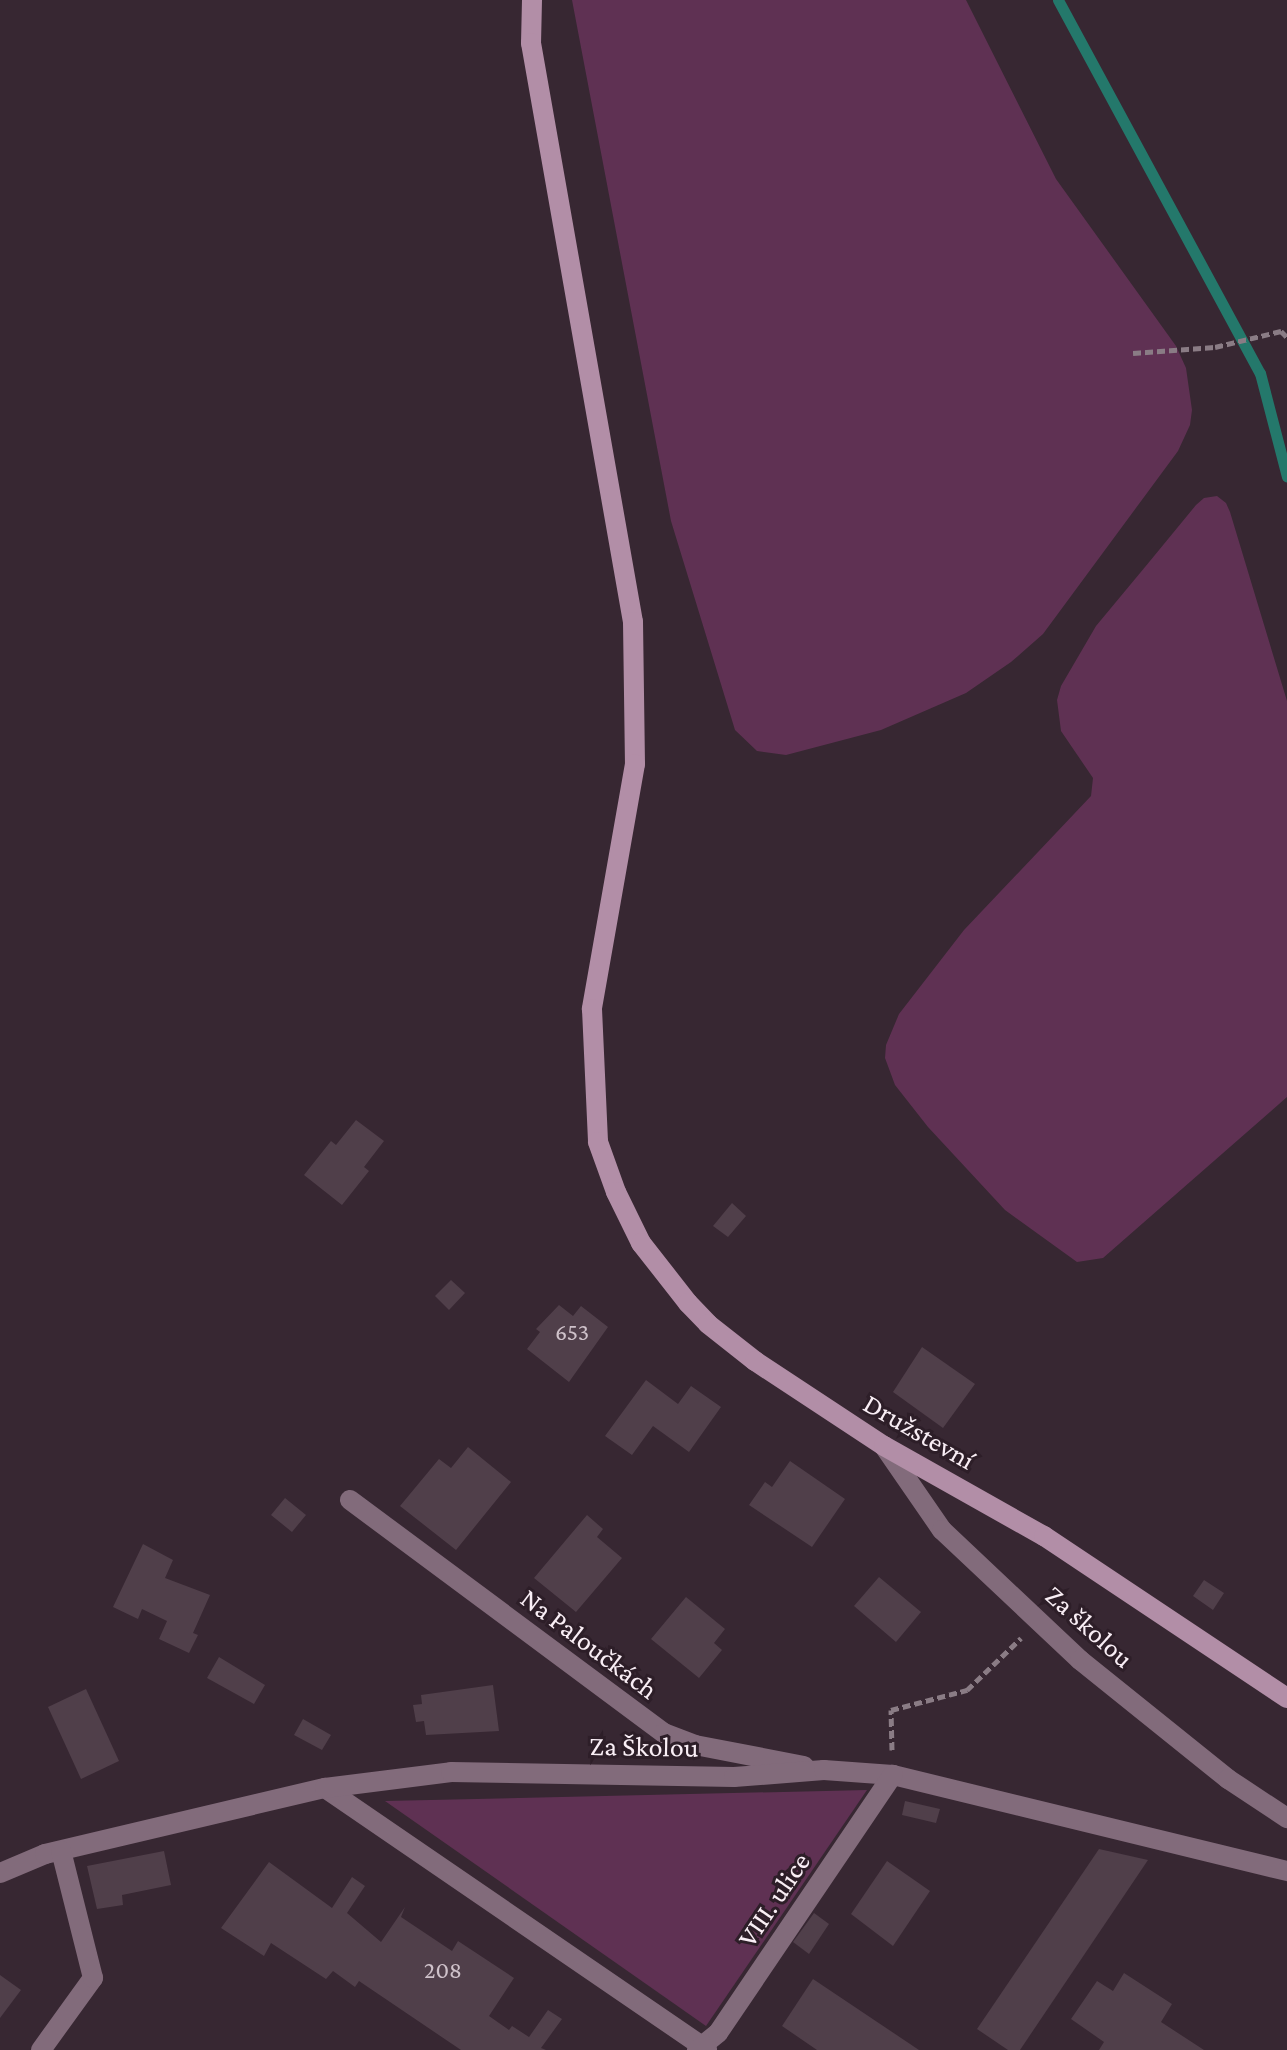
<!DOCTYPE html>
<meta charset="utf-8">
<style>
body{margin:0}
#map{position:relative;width:1287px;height:2050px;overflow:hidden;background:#372732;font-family:"Crimson Pro",serif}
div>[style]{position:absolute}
.green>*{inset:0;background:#5f3153}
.stream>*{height:11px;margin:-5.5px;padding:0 5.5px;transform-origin:5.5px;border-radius:5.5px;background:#24786b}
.building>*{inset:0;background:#503f4a}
.path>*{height:5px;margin-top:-2.5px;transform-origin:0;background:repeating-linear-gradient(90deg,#8a7c85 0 8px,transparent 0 12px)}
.street>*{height:20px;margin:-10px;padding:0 10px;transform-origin:10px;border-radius:10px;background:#826b7b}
.secondary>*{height:20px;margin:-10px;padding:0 10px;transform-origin:10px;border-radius:10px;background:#b28ea7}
span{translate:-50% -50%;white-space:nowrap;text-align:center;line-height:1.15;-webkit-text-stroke:6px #2d1e28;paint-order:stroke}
.number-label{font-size:24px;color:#cfc2ca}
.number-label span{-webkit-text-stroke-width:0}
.street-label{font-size:28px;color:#f9eef5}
</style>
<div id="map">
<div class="green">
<div style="clip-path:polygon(572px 0,966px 0,1056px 179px,1176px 346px,1186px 368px,1192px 410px,1190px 425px,1178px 451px,1043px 634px,1011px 662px,966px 693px,881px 730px,786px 755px,757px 751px,735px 730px,671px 521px)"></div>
<div style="clip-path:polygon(1217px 496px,1226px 503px,1230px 512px,1287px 701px,1287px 1097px,1103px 1258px,1077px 1262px,1005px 1210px,928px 1127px,895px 1085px,885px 1058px,886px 1045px,899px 1014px,964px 930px,1091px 796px,1093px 778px,1061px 731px,1057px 700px,1061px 686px,1096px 626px,1150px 561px,1196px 505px,1204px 498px)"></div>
<div style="clip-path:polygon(867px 1790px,706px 2026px,385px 1801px)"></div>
</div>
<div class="stream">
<div style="left:1058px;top:0;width:424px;rotate:61.6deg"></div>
<div style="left:1260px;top:373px;width:107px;rotate:75.4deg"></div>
</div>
<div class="building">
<div style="clip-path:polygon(356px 1120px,384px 1141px,364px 1167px,369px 1171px,342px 1205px,304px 1175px,331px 1141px,336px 1145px)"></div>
<div style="clip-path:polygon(732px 1203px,746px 1216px,728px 1237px,713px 1226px)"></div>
<div style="clip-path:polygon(451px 1280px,465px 1293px,449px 1310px,435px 1296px)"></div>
<div style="clip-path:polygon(559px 1305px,573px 1316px,581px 1306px,608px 1327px,569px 1382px,527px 1349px,540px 1332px,536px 1329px)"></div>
<div style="clip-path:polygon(922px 1347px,975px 1384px,943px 1428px,893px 1392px)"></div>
<div style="clip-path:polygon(646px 1380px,678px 1404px,691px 1386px,721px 1407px,689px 1452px,653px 1426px,632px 1455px,605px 1436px)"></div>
<div style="clip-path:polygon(468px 1447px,511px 1482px,456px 1550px,400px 1506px,439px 1459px,451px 1468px)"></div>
<div style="clip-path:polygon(790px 1461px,845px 1499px,812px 1547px,749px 1505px,765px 1482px,772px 1487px)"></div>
<div style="clip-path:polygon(285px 1498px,306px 1515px,292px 1532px,271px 1515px)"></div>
<div style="clip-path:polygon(587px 1515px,603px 1529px,597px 1537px,622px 1558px,576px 1612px,534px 1578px)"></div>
<div style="clip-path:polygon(143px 1544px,173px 1560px,165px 1578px,210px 1595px,193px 1633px,198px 1635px,189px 1653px,159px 1639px,167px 1621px,142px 1609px,138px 1619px,113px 1607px)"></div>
<div style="clip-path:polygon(879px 1577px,921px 1612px,896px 1642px,854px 1606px)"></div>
<div style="clip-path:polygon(1204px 1580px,1224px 1593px,1213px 1610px,1193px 1596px)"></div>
<div style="clip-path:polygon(686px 1597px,725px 1629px,714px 1643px,722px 1650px,699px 1678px,651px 1639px)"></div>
<div style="clip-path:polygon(219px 1657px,265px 1685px,254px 1704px,207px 1678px)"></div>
<div style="clip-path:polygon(493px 1685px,499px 1731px,426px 1735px,424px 1721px,416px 1722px,413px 1705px,422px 1704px,421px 1695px)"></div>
<div style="clip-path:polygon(86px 1689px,119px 1761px,81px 1779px,48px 1707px)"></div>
<div style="clip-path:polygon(303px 1719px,331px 1735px,322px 1750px,294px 1735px)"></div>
<div style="clip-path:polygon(905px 1801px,940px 1809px,936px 1823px,902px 1815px)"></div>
<div style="clip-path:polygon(1099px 1849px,1148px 1860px,1020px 2050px,1008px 2050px,977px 2029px)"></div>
<div style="clip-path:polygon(164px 1851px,171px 1885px,122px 1895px,123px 1905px,97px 1909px,87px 1866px)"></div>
<div style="clip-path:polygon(887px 1861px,930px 1891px,893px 1946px,851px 1914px)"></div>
<div style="clip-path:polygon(269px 1862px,332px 1908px,352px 1877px,365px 1886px,347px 1913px,381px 1942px,405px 1907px,401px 1917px,452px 1951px,458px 1941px,514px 1978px,489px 2016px,509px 2030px,512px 2026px,529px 2037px,548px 2010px,562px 2019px,541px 2048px,546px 2050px,461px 2050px,359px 1981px,355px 1987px,333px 1971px,326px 1979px,271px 1943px,264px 1956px,221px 1928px)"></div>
<div style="clip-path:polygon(814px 1913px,829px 1924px,809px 1954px,793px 1942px)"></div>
<div style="clip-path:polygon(1124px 1973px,1172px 2004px,1161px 2022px,1204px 2050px,1099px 2050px,1104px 2042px,1071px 2019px,1097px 1981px,1113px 1991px)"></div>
<div style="clip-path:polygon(0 1975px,21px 1990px,0 2018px)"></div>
<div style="clip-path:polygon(813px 1979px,919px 2050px,817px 2050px,782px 2026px)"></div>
</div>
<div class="path">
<div style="left:1133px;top:353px;width:82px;rotate:-4.2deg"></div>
<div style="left:1215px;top:347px;width:68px;rotate:-13.6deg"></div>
<div style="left:1281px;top:331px;width:8px;rotate:45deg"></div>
<div style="left:892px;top:1750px;width:40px;rotate:-91.4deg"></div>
<div style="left:891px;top:1710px;width:79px;rotate:-14.7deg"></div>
<div style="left:967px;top:1690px;width:75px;rotate:-43.9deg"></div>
</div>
<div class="street">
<div style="left:884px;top:1446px;width:102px;rotate:55.4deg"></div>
<div style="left:942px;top:1530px;width:190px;rotate:43.3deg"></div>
<div style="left:1080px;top:1660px;width:190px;rotate:38.8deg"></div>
<div style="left:1228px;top:1779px;width:71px;rotate:33.5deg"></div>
<div style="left:350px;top:1500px;width:391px;rotate:36.6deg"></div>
<div style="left:664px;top:1733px;width:33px;rotate:21deg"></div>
<div style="left:695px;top:1745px;width:111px;rotate:10.9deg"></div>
<div style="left:325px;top:1788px;width:463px;rotate:34.4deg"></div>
<div style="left:0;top:1873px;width:49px;rotate:-22.9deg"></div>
<div style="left:45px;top:1854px;width:288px;rotate:-13.3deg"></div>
<div style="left:325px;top:1788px;width:127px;rotate:-7.2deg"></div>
<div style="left:451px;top:1772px;width:283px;rotate:1deg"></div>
<div style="left:734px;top:1777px;width:90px;rotate:-4.4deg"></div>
<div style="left:824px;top:1770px;width:69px;rotate:4.1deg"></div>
<div style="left:893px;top:1775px;width:406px;rotate:13.7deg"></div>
<div style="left:41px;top:2050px;width:89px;rotate:-54.2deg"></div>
<div style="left:93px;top:1978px;width:131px;rotate:-104.1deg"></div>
<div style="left:697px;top:2050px;width:27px;rotate:-39deg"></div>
<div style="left:718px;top:2033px;width:312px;rotate:-55.9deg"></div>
</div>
<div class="secondary">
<div style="left:532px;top:0;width:43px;rotate:91.3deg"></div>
<div style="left:531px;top:43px;width:588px;rotate:80.01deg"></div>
<div style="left:633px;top:622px;width:142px;rotate:89.2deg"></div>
<div style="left:635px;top:764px;width:249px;rotate:100deg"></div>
<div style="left:592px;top:1009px;width:133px;rotate:87.4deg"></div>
<div style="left:598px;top:1142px;width:53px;rotate:70.2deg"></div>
<div style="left:616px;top:1192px;width:57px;rotate:63.9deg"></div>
<div style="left:641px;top:1243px;width:76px;rotate:51.9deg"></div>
<div style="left:688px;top:1303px;width:29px;rotate:46deg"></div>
<div style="left:708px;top:1324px;width:60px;rotate:38.2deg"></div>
<div style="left:755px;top:1361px;width:154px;rotate:33.4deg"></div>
<div style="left:884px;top:1446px;width:184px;rotate:29.4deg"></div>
<div style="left:1044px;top:1536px;width:292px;rotate:33.7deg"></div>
</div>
<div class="number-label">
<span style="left:572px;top:1332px">653</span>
<span style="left:443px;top:1970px">208</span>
</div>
<div class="street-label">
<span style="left:919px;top:1432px;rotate:30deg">Družstevní</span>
<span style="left:1089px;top:1627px;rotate:42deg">Za školou</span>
<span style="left:589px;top:1644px;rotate:37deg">Na Paloučkách</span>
<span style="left:644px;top:1747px;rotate:1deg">Za Školou</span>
<span style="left:774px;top:1900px;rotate:-56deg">VIII. ulice</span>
</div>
</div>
